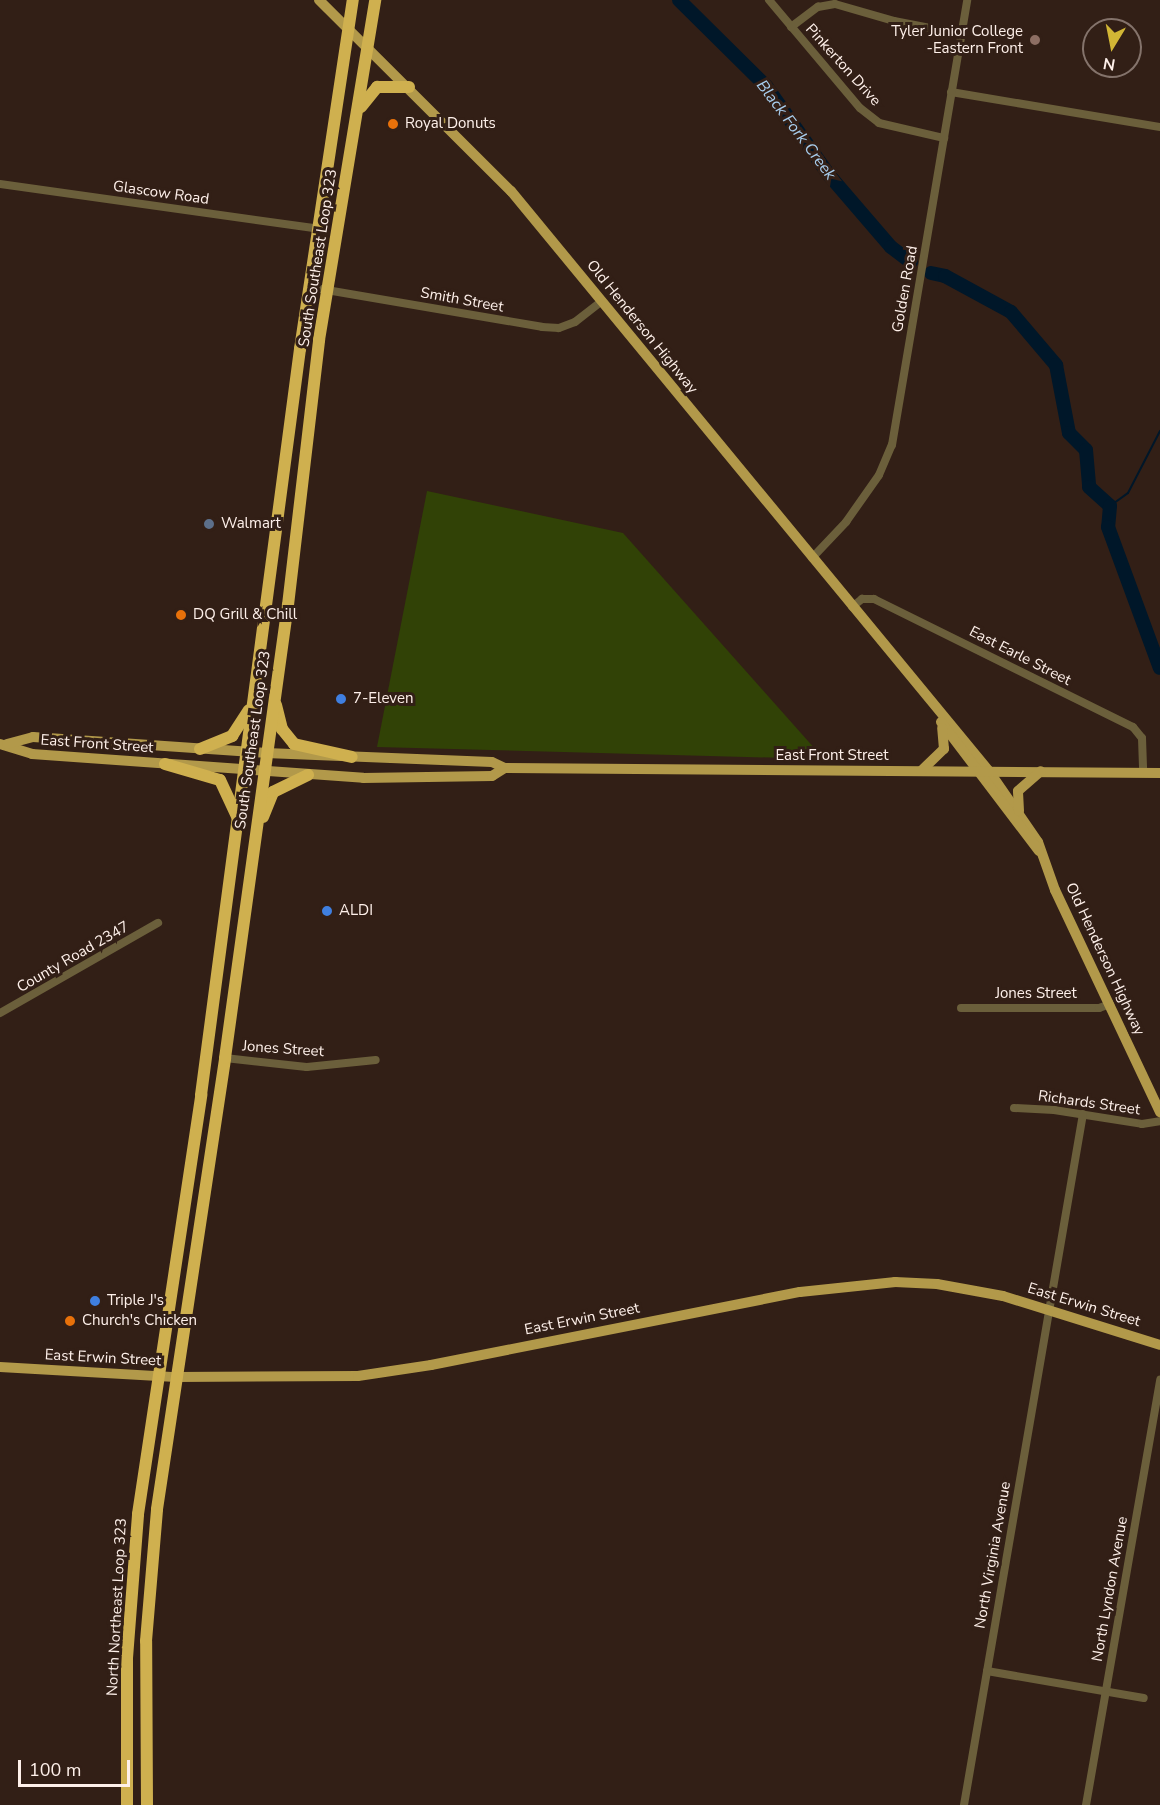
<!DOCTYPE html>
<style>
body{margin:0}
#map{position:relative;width:1160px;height:1805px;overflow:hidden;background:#321f16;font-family:"Nunito Sans",sans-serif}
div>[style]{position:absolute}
.green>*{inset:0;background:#314206}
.stream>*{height:2px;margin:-1px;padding:0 1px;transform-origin:1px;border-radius:1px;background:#001729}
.river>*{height:14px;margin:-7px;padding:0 7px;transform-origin:7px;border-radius:7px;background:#001729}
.minor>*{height:8px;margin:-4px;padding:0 4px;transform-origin:4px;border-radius:4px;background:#6b5f3b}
.major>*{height:10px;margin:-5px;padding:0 5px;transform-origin:5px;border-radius:5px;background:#b2994a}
.highway>*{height:12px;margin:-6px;padding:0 6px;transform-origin:6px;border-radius:6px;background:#cfb04f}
.dots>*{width:16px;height:16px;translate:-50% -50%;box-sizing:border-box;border:3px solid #321f16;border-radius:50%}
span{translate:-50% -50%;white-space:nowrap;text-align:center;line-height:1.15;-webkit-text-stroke:6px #321f16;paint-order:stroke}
.poi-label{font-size:15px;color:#fef0ea}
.right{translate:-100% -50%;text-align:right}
.left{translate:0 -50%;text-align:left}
.street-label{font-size:15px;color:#fef0ea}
.water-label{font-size:16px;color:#a8ceee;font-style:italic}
.north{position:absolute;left:1082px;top:18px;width:60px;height:60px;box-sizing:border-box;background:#321f16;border:2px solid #84736b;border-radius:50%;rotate:190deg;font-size:16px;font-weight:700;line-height:24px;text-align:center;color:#fef0ea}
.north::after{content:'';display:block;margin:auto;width:21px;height:27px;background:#d2b635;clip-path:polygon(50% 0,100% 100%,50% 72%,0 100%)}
.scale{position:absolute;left:18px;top:1760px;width:112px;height:27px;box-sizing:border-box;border:3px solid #fef0ea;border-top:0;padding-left:8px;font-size:18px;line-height:21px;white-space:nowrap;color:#fef0ea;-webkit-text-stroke:4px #321f16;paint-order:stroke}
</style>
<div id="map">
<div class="green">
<div style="clip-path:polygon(427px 491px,623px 533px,824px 759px,377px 747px)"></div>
</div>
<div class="stream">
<div style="left:1110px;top:506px;width:22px;rotate:-36deg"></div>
<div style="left:1128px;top:493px;width:70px;rotate:-62.7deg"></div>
</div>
<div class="river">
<div style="left:679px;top:0;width:122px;rotate:44.7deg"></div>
<div style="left:766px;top:86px;width:109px;rotate:54.7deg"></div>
<div style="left:829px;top:175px;width:95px;rotate:49.3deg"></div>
<div style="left:891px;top:247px;width:25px;rotate:37deg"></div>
<div style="left:931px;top:273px;width:14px;rotate:12deg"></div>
<div style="left:945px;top:276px;width:75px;rotate:28.6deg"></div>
<div style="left:1011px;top:312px;width:70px;rotate:49.7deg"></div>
<div style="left:1056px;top:365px;width:69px;rotate:79.2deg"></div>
<div style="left:1069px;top:433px;width:24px;rotate:45deg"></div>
<div style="left:1086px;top:450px;width:37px;rotate:85deg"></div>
<div style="left:1089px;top:487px;width:28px;rotate:42deg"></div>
<div style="left:1110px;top:506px;width:21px;rotate:95deg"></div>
<div style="left:1108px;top:527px;width:150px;rotate:69.8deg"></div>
</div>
<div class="minor">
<div style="left:769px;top:0;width:141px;rotate:49.9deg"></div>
<div style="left:860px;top:108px;width:24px;rotate:38deg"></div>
<div style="left:879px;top:123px;width:67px;rotate:13deg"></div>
<div style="left:791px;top:27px;width:34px;rotate:-37deg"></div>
<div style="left:818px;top:7px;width:17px;rotate:-10deg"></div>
<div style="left:835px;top:4px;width:61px;rotate:16.1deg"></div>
<div style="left:894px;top:21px;width:68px;rotate:11deg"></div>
<div style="left:951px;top:92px;width:212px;rotate:9.5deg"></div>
<div style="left:0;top:184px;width:322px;rotate:8deg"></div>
<div style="left:309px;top:287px;width:236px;rotate:9.7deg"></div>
<div style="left:542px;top:327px;width:17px;rotate:3deg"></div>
<div style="left:559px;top:328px;width:17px;rotate:-21deg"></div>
<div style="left:575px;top:322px;width:34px;rotate:-38deg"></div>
<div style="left:812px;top:558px;width:50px;rotate:-46.6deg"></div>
<div style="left:846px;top:522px;width:57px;rotate:-54.9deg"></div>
<div style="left:879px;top:475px;width:33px;rotate:-67deg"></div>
<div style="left:892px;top:445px;width:451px;rotate:-80.4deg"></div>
<div style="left:852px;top:607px;width:13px;rotate:-39deg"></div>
<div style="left:862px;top:599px;width:12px"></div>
<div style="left:874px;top:599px;width:289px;rotate:26.3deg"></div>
<div style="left:1133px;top:727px;width:14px;rotate:51deg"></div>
<div style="left:1142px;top:738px;width:34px;rotate:88deg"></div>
<div style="left:961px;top:1008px;width:138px"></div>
<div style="left:1099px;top:1008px;width:12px;rotate:-20deg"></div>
<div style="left:0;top:1013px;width:182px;rotate:-29.7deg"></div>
<div style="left:225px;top:1058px;width:82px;rotate:6.3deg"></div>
<div style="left:307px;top:1067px;width:69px;rotate:-5.8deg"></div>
<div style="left:1014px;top:1108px;width:40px;rotate:2.9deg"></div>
<div style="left:1054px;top:1110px;width:89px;rotate:9deg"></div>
<div style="left:1142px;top:1124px;width:18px;rotate:-9deg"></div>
<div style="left:987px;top:1671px;width:159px;rotate:9.8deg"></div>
<div style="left:964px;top:1805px;width:701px;rotate:-80.23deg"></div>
<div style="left:1086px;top:1805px;width:432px;rotate:-80.1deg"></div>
</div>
<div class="major">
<div style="left:319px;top:0;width:271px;rotate:44.9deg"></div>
<div style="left:511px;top:191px;width:752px;rotate:50.51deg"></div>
<div style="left:989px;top:771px;width:86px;rotate:55.4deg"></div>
<div style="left:1038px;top:842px;width:51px;rotate:70.5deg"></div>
<div style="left:1055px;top:890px;width:246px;rotate:64.7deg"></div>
<div style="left:941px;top:722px;width:162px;rotate:52.8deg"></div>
<div style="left:0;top:744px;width:34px;rotate:17deg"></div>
<div style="left:32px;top:754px;width:332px;rotate:4.1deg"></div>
<div style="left:363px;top:778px;width:129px;rotate:-0.9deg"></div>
<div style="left:492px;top:776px;width:15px;rotate:-32deg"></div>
<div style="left:7px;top:744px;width:27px;rotate:-15deg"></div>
<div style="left:33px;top:737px;width:234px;rotate:3.9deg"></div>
<div style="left:266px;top:753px;width:226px;rotate:2.3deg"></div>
<div style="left:492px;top:762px;width:14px;rotate:25deg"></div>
<div style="left:505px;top:768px;width:655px;rotate:0.44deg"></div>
<div style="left:921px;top:771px;width:32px;rotate:-44deg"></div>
<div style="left:944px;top:749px;width:21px;rotate:-95deg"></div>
<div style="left:1019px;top:811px;width:20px;rotate:-93deg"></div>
<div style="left:1018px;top:791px;width:30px;rotate:-41deg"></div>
<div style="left:0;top:1367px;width:176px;rotate:3.3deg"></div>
<div style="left:176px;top:1377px;width:182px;rotate:-0.3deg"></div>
<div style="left:358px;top:1376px;width:74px;rotate:-8.6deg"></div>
<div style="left:431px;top:1365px;width:376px;rotate:-11.2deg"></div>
<div style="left:800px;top:1292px;width:96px;rotate:-6deg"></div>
<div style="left:895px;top:1282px;width:42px;rotate:2.7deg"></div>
<div style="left:937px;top:1284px;width:67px;rotate:10.3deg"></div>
<div style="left:1003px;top:1296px;width:164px;rotate:17.3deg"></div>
</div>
<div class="highway">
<div style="left:361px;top:107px;width:26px;rotate:-51deg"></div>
<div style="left:377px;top:87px;width:32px"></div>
<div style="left:276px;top:705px;width:25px;rotate:76deg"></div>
<div style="left:282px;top:729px;width:19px;rotate:51deg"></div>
<div style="left:294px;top:744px;width:59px;rotate:12.6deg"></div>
<div style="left:200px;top:749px;width:35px;rotate:-22deg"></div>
<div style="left:232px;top:736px;width:31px;rotate:-57deg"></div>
<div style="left:165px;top:764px;width:57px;rotate:16.2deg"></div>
<div style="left:220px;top:780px;width:40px;rotate:65deg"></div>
<div style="left:263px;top:817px;width:27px;rotate:-68deg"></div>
<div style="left:273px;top:792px;width:39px;rotate:-26deg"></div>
<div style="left:127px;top:1805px;width:147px;rotate:-90deg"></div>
<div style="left:127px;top:1658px;width:144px;rotate:-85.6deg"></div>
<div style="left:138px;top:1514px;width:424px;rotate:-81.4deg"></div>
<div style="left:201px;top:1095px;width:753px;rotate:-82.44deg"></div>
<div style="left:300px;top:349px;width:353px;rotate:-81.4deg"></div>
<div style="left:147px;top:1805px;width:164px;rotate:-90.3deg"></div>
<div style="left:146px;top:1641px;width:132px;rotate:-85.2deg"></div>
<div style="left:157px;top:1509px;width:456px;rotate:-81.4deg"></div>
<div style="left:225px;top:1058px;width:457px;rotate:-82.1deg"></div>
<div style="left:288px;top:605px;width:267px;rotate:-83.3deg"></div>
<div style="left:319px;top:340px;width:345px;rotate:-80.6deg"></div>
</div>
<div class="dots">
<div style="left:1035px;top:40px;background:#8d6e63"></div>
<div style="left:393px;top:124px;background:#e8710a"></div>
<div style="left:209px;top:524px;background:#5c6f8a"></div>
<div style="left:181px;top:615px;background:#e8710a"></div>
<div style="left:341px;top:699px;background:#3f7fe0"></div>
<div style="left:327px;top:911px;background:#3f7fe0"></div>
<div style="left:95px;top:1301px;background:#3f7fe0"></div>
<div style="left:70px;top:1321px;background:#e8710a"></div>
</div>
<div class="poi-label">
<span class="right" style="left:1023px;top:40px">Tyler Junior College<br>-Eastern Front</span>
<span class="left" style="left:405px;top:124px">Royal Donuts</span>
<span class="left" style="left:221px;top:524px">Walmart</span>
<span class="left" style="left:193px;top:615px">DQ Grill &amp; Chill</span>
<span class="left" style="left:353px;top:699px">7-Eleven</span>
<span class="left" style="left:339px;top:911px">ALDI</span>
<span class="left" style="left:107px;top:1301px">Triple J's</span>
<span class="left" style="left:82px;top:1321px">Church's Chicken</span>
</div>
<div class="street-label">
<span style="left:843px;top:65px;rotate:48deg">Pinkerton Drive</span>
<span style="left:161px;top:193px;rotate:8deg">Glascow Road</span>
<span style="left:318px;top:258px;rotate:-81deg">South Southeast Loop 323</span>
<span style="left:905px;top:289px;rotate:-80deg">Golden Road</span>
<span style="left:462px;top:300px;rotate:10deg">Smith Street</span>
<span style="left:642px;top:327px;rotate:51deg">Old Henderson Highway</span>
<span style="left:1020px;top:656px;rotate:27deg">East Earle Street</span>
<span style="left:253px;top:740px;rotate:-82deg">South Southeast Loop 323</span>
<span style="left:97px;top:744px;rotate:4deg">East Front Street</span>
<span style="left:832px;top:756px">East Front Street</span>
<span style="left:73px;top:957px;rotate:-30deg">County Road 2347</span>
<span style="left:1105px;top:959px;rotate:65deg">Old Henderson Highway</span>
<span style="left:1036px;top:994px">Jones Street</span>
<span style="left:283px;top:1049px;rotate:4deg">Jones Street</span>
<span style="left:1089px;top:1103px;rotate:8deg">Richards Street</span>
<span style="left:1084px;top:1305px;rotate:17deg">East Erwin Street</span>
<span style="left:582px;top:1319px;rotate:-11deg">East Erwin Street</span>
<span style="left:103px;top:1358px;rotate:3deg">East Erwin Street</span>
<span style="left:993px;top:1555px;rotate:-80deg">North Virginia Avenue</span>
<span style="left:1110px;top:1589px;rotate:-80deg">North Lyndon Avenue</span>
<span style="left:117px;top:1607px;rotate:-87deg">North Northeast Loop 323</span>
</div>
<div class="water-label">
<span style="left:796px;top:130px;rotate:53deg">Black Fork Creek</span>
</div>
<div class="north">N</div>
<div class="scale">100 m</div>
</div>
